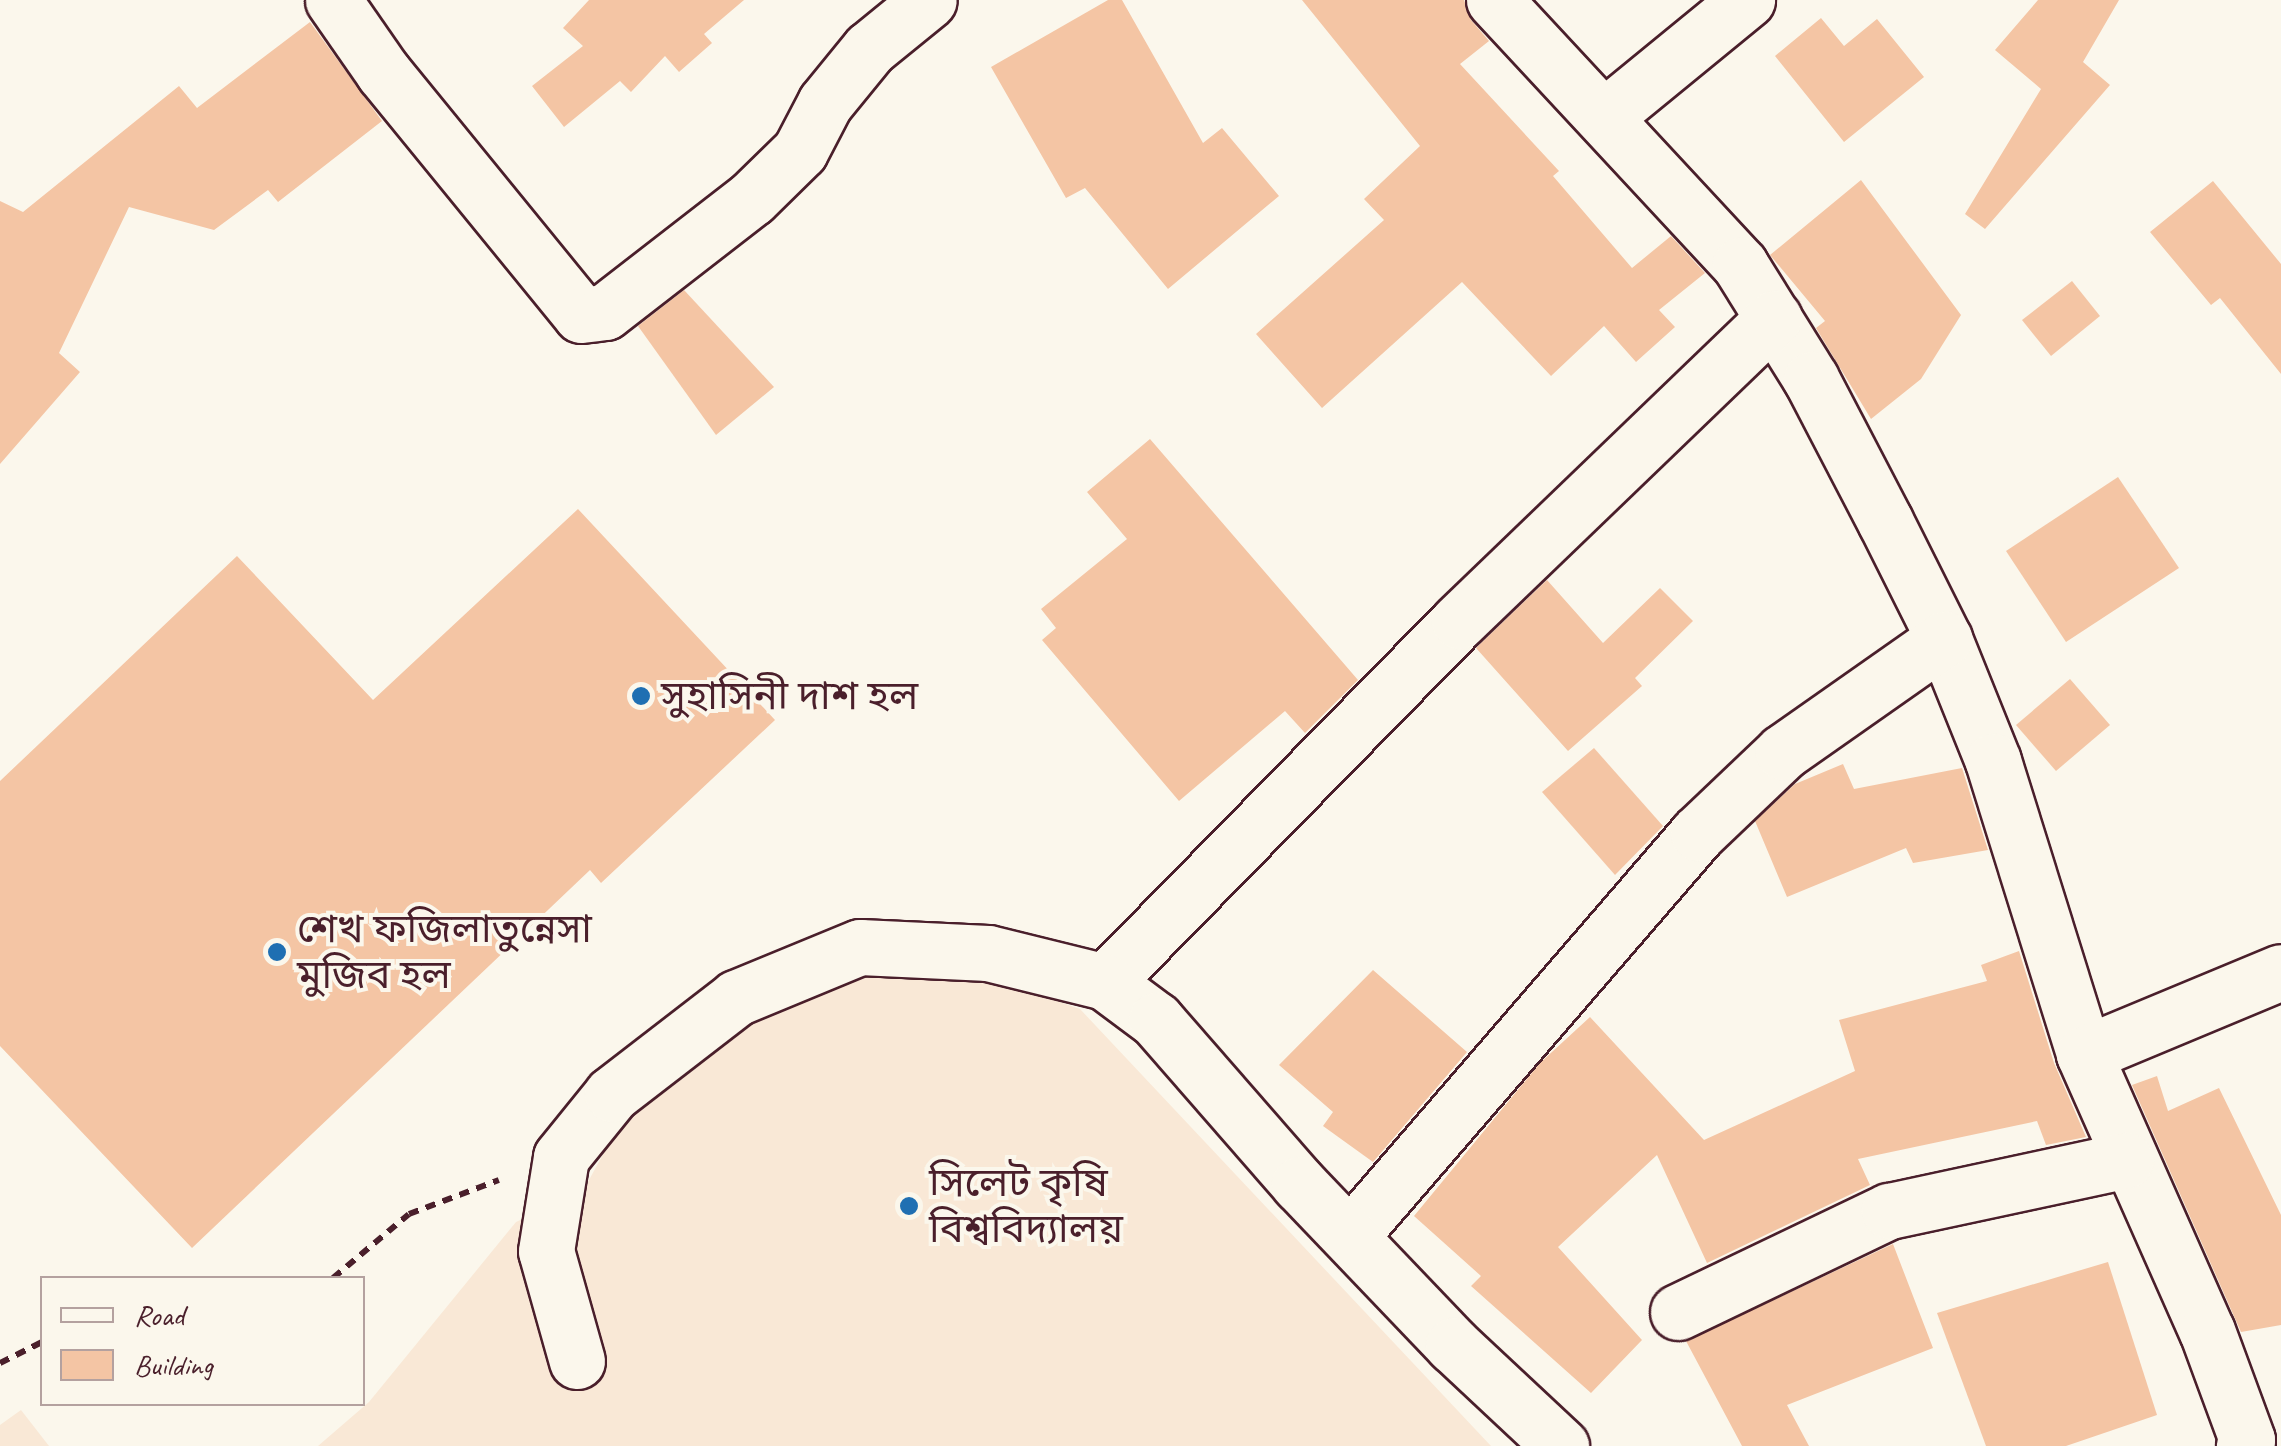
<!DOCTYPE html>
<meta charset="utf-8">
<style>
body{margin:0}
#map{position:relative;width:2281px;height:1446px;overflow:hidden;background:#fbf7ec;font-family:Caveat,"Noto Sans Bengali",sans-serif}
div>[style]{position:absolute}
.built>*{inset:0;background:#f9e8d6}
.building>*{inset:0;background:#f4c5a4}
.path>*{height:6px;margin-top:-3px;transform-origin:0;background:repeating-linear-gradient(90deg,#4a1f2b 0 10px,transparent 0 18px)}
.roads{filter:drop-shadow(2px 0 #4a1f2b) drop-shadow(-2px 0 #4a1f2b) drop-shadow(0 2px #4a1f2b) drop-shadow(0 -2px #4a1f2b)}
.minor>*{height:55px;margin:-27.5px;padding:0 27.5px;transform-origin:27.5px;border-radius:27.5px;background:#fbf7ec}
.dots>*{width:28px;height:28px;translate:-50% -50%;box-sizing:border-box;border:5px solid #fbf7ec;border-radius:50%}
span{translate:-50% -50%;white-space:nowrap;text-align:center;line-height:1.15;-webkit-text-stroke:8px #fbf7ec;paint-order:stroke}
.poi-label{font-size:40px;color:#4a1f2b}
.left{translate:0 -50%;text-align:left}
.legend{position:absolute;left:40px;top:1276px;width:325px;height:130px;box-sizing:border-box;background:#fbf7ec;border:2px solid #b4a19f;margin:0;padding:12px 18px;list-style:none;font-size:30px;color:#4a1f2b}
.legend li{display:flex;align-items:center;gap:20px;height:50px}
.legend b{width:50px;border:2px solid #b4a19f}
</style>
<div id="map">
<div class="built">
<div style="clip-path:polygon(864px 965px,956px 966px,1080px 1009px,1491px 1446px,318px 1446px,369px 1402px,516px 1222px,583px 1191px,619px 1125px,690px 1063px,759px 1018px)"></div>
<div style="clip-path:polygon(21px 1410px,49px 1446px,0 1446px,0 1425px)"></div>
</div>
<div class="building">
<div style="clip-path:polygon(589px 0,744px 0,704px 34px,712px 43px,679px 72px,665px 56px,631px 92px,620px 81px,564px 127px,532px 86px,583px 46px,563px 28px)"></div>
<div style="clip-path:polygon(1108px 0,1122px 0,1203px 143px,1222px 128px,1279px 196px,1168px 289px,1085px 188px,1066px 198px,991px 67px)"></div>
<div style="clip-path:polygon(1302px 0,1464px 0,1471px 20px,1489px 41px,1460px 64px,1559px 171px,1553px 176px,1632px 268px,1671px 236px,1705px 273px,1659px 310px,1675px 327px,1636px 362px,1604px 326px,1551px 376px,1462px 282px,1322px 408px,1256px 334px,1384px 220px,1364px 199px,1420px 146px)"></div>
<div style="clip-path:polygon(2038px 0,2119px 0,2083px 62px,2110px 85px,1985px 229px,1965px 214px,2041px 89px,1995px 50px)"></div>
<div style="clip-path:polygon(1821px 18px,1844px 46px,1877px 19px,1924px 77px,1844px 142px,1775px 56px)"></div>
<div style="clip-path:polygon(310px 22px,382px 121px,278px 202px,268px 190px,214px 230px,129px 207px,59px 353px,80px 372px,0 464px,0 201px,23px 212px,179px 86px,197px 108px)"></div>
<div style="clip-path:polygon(1861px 180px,1961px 315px,1921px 379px,1871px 419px,1816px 328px,1825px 321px,1770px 255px)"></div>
<div style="clip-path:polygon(2213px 181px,2281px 264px,2281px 374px,2220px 298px,2211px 305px,2150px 232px)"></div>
<div style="clip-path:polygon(2072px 281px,2100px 316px,2051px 356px,2022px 320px)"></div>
<div style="clip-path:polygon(684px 290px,774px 387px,716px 435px,638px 326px)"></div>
<div style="clip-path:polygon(1150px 439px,1358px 680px,1305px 733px,1285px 711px,1179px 801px,1042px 640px,1056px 628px,1041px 609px,1127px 539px,1087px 492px)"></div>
<div style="clip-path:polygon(2118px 477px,2179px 568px,2066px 642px,2006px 551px)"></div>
<div style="clip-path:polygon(578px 509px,775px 720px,601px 883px,590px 870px,192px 1248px,0 1046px,0 781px,237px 556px,373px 700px)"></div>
<div style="clip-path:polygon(1547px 580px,1603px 643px,1660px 588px,1693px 621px,1635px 678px,1642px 686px,1568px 751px,1476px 648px)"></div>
<div style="clip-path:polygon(2070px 679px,2110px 725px,2056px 771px,2016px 725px)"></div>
<div style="clip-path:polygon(1594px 748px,1663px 826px,1615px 875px,1542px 792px)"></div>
<div style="clip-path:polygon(1843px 764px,1854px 789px,1962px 768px,1988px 850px,1913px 863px,1906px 848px,1787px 897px,1755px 821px,1795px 784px)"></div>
<div style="clip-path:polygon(2019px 951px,2054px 1063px,2086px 1137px,2046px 1145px,2037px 1121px,1858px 1159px,1870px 1185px,1707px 1263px,1657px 1155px,1558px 1247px,1642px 1340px,1591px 1393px,1471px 1286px,1481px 1276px,1414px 1216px,1540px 1063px,1590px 1017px,1704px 1140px,1855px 1071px,1839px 1020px,1987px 981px,1981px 965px)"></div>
<div style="clip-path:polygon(1373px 970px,1467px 1052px,1373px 1162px,1323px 1126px,1333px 1112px,1279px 1065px)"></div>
<div style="clip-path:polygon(2157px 1076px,2168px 1111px,2219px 1088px,2281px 1215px,2281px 1325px,2241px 1332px,2132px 1085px)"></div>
<div style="clip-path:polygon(1893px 1244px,1933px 1348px,1787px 1405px,1809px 1446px,1742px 1446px,1686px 1341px)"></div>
<div style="clip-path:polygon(2108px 1262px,2157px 1415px,2066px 1446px,1986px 1446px,1937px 1313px)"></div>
</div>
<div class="path">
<div style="left:333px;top:1278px;width:99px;rotate:-40.1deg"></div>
<div style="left:409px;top:1214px;width:96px;rotate:-20.7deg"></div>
<div style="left:0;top:1363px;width:47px;rotate:-26.6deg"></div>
</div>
<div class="roads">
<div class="minor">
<div style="left:333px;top:0;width:88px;rotate:55.2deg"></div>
<div style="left:383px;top:72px;width:313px;rotate:50.8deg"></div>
<div style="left:581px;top:315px;width:24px;rotate:-7deg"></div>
<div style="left:605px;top:312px;width:186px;rotate:-37.8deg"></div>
<div style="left:752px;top:198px;width:67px;rotate:-44.4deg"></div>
<div style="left:800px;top:151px;width:54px;rotate:-62.5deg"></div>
<div style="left:825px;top:103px;width:70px;rotate:-50.8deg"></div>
<div style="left:869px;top:49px;width:77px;rotate:-39.2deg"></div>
<div style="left:1494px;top:0;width:362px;rotate:47.1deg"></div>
<div style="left:1740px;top:265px;width:134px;rotate:58.1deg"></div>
<div style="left:1811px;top:379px;width:160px;rotate:62.5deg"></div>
<div style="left:1885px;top:521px;width:132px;rotate:63.4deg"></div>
<div style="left:1944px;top:639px;width:131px;rotate:68.1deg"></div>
<div style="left:1993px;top:761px;width:307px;rotate:72.7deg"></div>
<div style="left:2084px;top:1054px;width:303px;rotate:66.1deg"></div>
<div style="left:2207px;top:1331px;width:116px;rotate:69.8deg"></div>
<div style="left:2247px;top:1440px;width:7px;rotate:117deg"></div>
<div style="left:1604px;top:117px;width:185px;rotate:-39.3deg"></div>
<div style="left:1105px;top:982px;width:506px;rotate:-45.56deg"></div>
<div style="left:1459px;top:621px;width:437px;rotate:-43.9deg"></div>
<div style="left:2084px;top:1054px;width:213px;rotate:-22.6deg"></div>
<div style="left:1350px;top:1236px;width:532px;rotate:-49.19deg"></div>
<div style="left:1698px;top:833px;width:117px;rotate:-43.6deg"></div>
<div style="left:1783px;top:752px;width:197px;rotate:-35.1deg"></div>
<div style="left:1678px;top:1312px;width:234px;rotate:-25.6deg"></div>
<div style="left:1889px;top:1211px;width:242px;rotate:-12.1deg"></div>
<div style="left:577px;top:1361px;width:114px;rotate:-105.7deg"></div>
<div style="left:546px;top:1251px;width:95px;rotate:-80.9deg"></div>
<div style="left:561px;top:1157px;width:81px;rotate:-51deg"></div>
<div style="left:612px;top:1094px;width:157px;rotate:-37.7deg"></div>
<div style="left:736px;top:998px;width:134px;rotate:-22.4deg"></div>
<div style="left:860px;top:947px;width:128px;rotate:2.7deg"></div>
<div style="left:988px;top:953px;width:121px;rotate:13.9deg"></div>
<div style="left:1105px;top:982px;width:64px;rotate:36.7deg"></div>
<div style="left:1156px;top:1020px;width:218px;rotate:48.9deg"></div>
<div style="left:1299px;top:1184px;width:223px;rotate:46.3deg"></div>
<div style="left:1453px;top:1345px;width:148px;rotate:43.1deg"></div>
</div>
</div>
<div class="dots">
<div style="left:641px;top:696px;background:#1f6fb2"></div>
<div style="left:277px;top:952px;background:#1f6fb2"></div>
<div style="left:909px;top:1206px;background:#1f6fb2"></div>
</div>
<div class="poi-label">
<span class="left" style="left:661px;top:696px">সুহাসিনী দাশ হল</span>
<span class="left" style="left:297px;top:952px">শেখ ফজিলাতুন্নেসা<br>মুজিব হল</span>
<span class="left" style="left:929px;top:1206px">সিলেট কৃষি<br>বিশ্ববিদ্যালয়</span>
</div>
<ul class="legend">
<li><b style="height:12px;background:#fbf7ec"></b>Road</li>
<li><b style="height:28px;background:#f4c5a4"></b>Building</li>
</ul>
</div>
